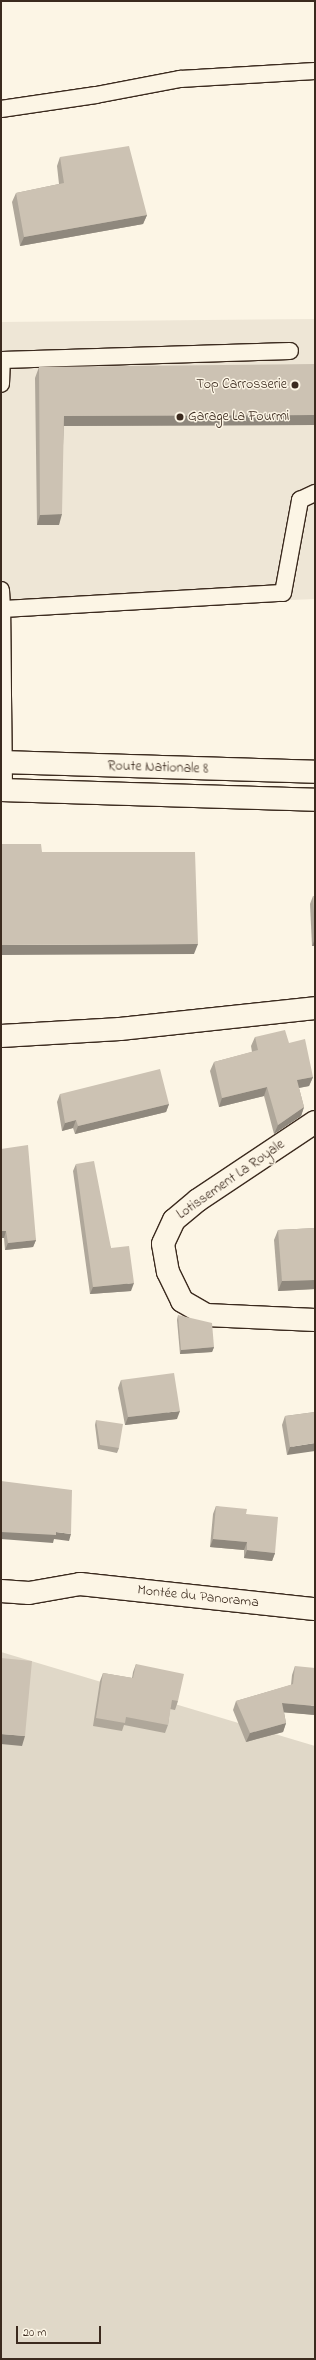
<!DOCTYPE html>
<meta charset="utf-8">
<style>
body{margin:0}
#map{position:relative;width:316px;height:2360px;overflow:hidden;background:#fcf5e5;font-family:"Indie Flower",sans-serif}
div>[style]{position:absolute}
.built>*{inset:0;background:#eee6d6}
.green>*{inset:0;background:#e0d8c8}
.roads{filter:drop-shadow(1px 0 #3b2a1e) drop-shadow(-1px 0 #3b2a1e) drop-shadow(0 1px #3b2a1e) drop-shadow(0 -1px #3b2a1e)}
.lane>*{height:16px;margin:-8px;padding:0 8px;transform-origin:8px;border-radius:8px;background:#fcf5e5}
.street>*{height:22px;margin:-11px;padding:0 11px;transform-origin:11px;border-radius:11px;background:#fcf5e5}
.primary>*{height:22px;margin:-11px;padding:0 11px;transform-origin:11px;border-radius:11px;background:#fcf5e5}
.wall>*{inset:0;background:#afa79a}
.shaded-wall>*{inset:0;background:#8f887d}
.building>*{inset:0;background:#ccc2b3}
.dots>*{width:11px;height:11px;translate:-50% -50%;box-sizing:border-box;border:2px solid #fcf5e5;border-radius:50%}
span{translate:-50% -50%;white-space:nowrap;text-align:center;line-height:1.15;-webkit-text-stroke:3px #fcf5e5;paint-order:stroke}
.poi-label{font-size:14px;color:#3b2a1e}
.right{translate:-100% -50%;text-align:right}
.left{translate:0 -50%;text-align:left}
.street-label{font-size:14px;color:#3b2a1e}
.frame{position:absolute;inset:0;border:2px solid #3b2a1e;pointer-events:none}
.scale{position:absolute;left:16px;top:2326px;width:85px;height:18px;box-sizing:border-box;border:2px solid #3b2a1e;border-top:0;padding-left:5px;font-size:12px;line-height:14px;white-space:nowrap;color:#3b2a1e;-webkit-text-stroke:3px #fcf5e5;paint-order:stroke}
</style>
<div id="map">
<div class="built">
<div style="clip-path:polygon(315px 319px,315px 599px,1px 612px,1px 322px)"></div>
</div>
<div class="green">
<div style="clip-path:polygon(1px 1652px,315px 1746px,315px 2359px,1px 2359px)"></div>
</div>
<div class="roads">
<div class="lane">
<div style="left:1px;top:109px;width:96px;rotate:-8.4deg"></div>
<div style="left:96px;top:95px;width:86px;rotate:-10.8deg"></div>
<div style="left:180px;top:79px;width:135px;rotate:-3.4deg"></div>
<div style="left:1px;top:384px;width:24px;rotate:-88deg"></div>
<div style="left:2px;top:360px;width:288px;rotate:-1.8deg"></div>
<div style="left:1px;top:590px;width:19px;rotate:87deg"></div>
<div style="left:4px;top:790px;width:181px;rotate:-90.6deg"></div>
<div style="left:2px;top:609px;width:281px;rotate:-3.3deg"></div>
<div style="left:283px;top:593px;width:95px;rotate:-79.6deg"></div>
<div style="left:300px;top:500px;width:17px;rotate:-25deg"></div>
</div>
<div class="street">
<div style="left:1px;top:1036px;width:119px;rotate:-3.4deg"></div>
<div style="left:120px;top:1029px;width:196px;rotate:-6.1deg"></div>
<div style="left:315px;top:1122px;width:141px;rotate:146.3deg"></div>
<div style="left:198px;top:1200px;width:31px;rotate:140deg"></div>
<div style="left:174px;top:1220px;width:26px;rotate:115deg"></div>
<div style="left:163px;top:1244px;width:28px;rotate:80deg"></div>
<div style="left:168px;top:1272px;width:32px;rotate:64deg"></div>
<div style="left:182px;top:1301px;width:28px;rotate:30deg"></div>
<div style="left:206px;top:1315px;width:109px;rotate:2.6deg"></div>
<div style="left:1px;top:1591px;width:28px;rotate:4deg"></div>
<div style="left:29px;top:1593px;width:52px;rotate:-10deg"></div>
<div style="left:80px;top:1584px;width:236px;rotate:6.1deg"></div>
</div>
<div class="primary">
<div style="left:1px;top:762px;width:314px;rotate:1.8deg"></div>
<div style="left:1px;top:790px;width:314px;rotate:1.8deg"></div>
</div>
</div>
<div class="wall">
<div style="clip-path:polygon(60px 157px,147px 215px,143px 224px,20px 246px,12px 202px,16px 193px,59px 184px,57px 166px)"></div>
<div style="clip-path:polygon(39px 367px,315px 425px,64px 426px,59px 525px,37px 525px,35px 378px)"></div>
<div style="clip-path:polygon(313px 896px,315px 896px,315px 946px,312px 946px,310px 904px)"></div>
<div style="clip-path:polygon(255px 1037px,289px 1043px,313px 1077px,309px 1086px,299px 1088px,304px 1107px,301px 1116px,274px 1134px,264px 1096px,219px 1107px,210px 1071px,214px 1062px,252px 1052px,251px 1046px)"></div>
<div style="clip-path:polygon(60px 1094px,169px 1104px,166px 1112px,75px 1134px,73px 1128px,62px 1131px,57px 1102px)"></div>
<div style="clip-path:polygon(1px 1149px,36px 1240px,33px 1247px,5px 1250px,4px 1238px,1px 1238px)"></div>
<div style="clip-path:polygon(76px 1164px,111px 1248px,131px 1291px,90px 1294px,73px 1171px)"></div>
<div style="clip-path:polygon(315px 1228px,315px 1289px,278px 1291px,274px 1240px,278px 1230px)"></div>
<div style="clip-path:polygon(178px 1315px,214px 1347px,212px 1352px,180px 1354px,177px 1320px)"></div>
<div style="clip-path:polygon(121px 1380px,177px 1419px,125px 1425px,118px 1388px)"></div>
<div style="clip-path:polygon(315px 1412px,287px 1455px,282px 1425px,285px 1416px)"></div>
<div style="clip-path:polygon(96px 1420px,119px 1448px,117px 1453px,98px 1449px,95px 1425px)"></div>
<div style="clip-path:polygon(216px 1506px,246px 1514px,275px 1553px,272px 1561px,244px 1558px,244px 1550px,210px 1547px,213px 1514px)"></div>
<div style="clip-path:polygon(136px 1664px,178px 1701px,175px 1710px,170px 1709px,168px 1725px,165px 1733px,124px 1725px,122px 1731px,93px 1726px,100px 1681px,103px 1673px,132px 1678px,133px 1672px)"></div>
<div style="clip-path:polygon(295px 1666px,315px 1715px,284px 1712px,286px 1723px,283px 1732px,246px 1742px,233px 1710px,236px 1701px,291px 1685px,292px 1675px)"></div>
</div>
<div class="shaded-wall">
<div style="clip-path:polygon(147px 215px,143px 224px,20px 246px,24px 237px)"></div>
<div style="clip-path:polygon(315px 415px,315px 425px,60px 426px,64px 416px)"></div>
<div style="clip-path:polygon(62px 514px,59px 525px,37px 525px,40px 515px)"></div>
<div style="clip-path:polygon(315px 939px,315px 946px,312px 946px)"></div>
<div style="clip-path:polygon(198px 944px,194px 954px,1px 955px,1px 945px)"></div>
<div style="clip-path:polygon(313px 1077px,309px 1086px,293px 1089px,297px 1080px)"></div>
<div style="clip-path:polygon(267px 1087px,264px 1096px,219px 1107px,222px 1098px)"></div>
<div style="clip-path:polygon(169px 1104px,166px 1112px,75px 1134px,78px 1126px)"></div>
<div style="clip-path:polygon(304px 1107px,301px 1116px,274px 1134px,278px 1125px)"></div>
<div style="clip-path:polygon(76px 1120px,73px 1128px,62px 1131px,65px 1123px)"></div>
<div style="clip-path:polygon(1px 1231px,6px 1231px,4px 1238px,1px 1238px)"></div>
<div style="clip-path:polygon(36px 1240px,33px 1247px,5px 1250px,8px 1243px)"></div>
<div style="clip-path:polygon(315px 1280px,315px 1289px,278px 1291px,282px 1281px)"></div>
<div style="clip-path:polygon(134px 1283px,131px 1291px,90px 1294px,93px 1287px)"></div>
<div style="clip-path:polygon(214px 1347px,212px 1352px,180px 1354px,181px 1350px)"></div>
<div style="clip-path:polygon(180px 1411px,177px 1419px,125px 1425px,128px 1417px)"></div>
<div style="clip-path:polygon(315px 1443px,315px 1451px,287px 1455px,290px 1447px)"></div>
<div style="clip-path:polygon(1px 1532px,56px 1532px,71px 1534px,69px 1541px,54px 1539px,53px 1543px,1px 1539px)"></div>
<div style="clip-path:polygon(213px 1539px,247px 1542px,244px 1550px,210px 1547px)"></div>
<div style="clip-path:polygon(247px 1550px,275px 1553px,272px 1561px,244px 1558px)"></div>
<div style="clip-path:polygon(282px 1703px,315px 1706px,315px 1715px,279px 1712px)"></div>
<div style="clip-path:polygon(286px 1723px,283px 1732px,246px 1742px,250px 1733px)"></div>
<div style="clip-path:polygon(1px 1734px,25px 1736px,22px 1746px,1px 1744px)"></div>
</div>
<div class="building">
<div style="clip-path:polygon(129px 146px,147px 215px,24px 237px,16px 193px,64px 183px,60px 157px)"></div>
<div style="clip-path:polygon(315px 364px,315px 415px,64px 416px,62px 514px,40px 515px,39px 367px)"></div>
<div style="clip-path:polygon(1px 844px,41px 844px,42px 852px,195px 852px,198px 944px,1px 945px)"></div>
<div style="clip-path:polygon(313px 896px,315px 896px,315px 931px)"></div>
<div style="clip-path:polygon(285px 1030px,289px 1043px,305px 1039px,313px 1077px,297px 1080px,304px 1107px,278px 1125px,267px 1087px,222px 1098px,214px 1062px,258px 1050px,255px 1037px)"></div>
<div style="clip-path:polygon(160px 1069px,169px 1104px,78px 1126px,76px 1120px,65px 1123px,60px 1094px)"></div>
<div style="clip-path:polygon(28px 1145px,36px 1240px,8px 1243px,6px 1231px,1px 1231px,1px 1149px)"></div>
<div style="clip-path:polygon(94px 1161px,111px 1248px,129px 1246px,134px 1283px,93px 1287px,76px 1164px)"></div>
<div style="clip-path:polygon(315px 1228px,315px 1280px,282px 1281px,278px 1230px)"></div>
<div style="clip-path:polygon(178px 1315px,212px 1323px,214px 1347px,181px 1350px)"></div>
<div style="clip-path:polygon(174px 1373px,180px 1411px,128px 1417px,121px 1380px)"></div>
<div style="clip-path:polygon(315px 1412px,315px 1443px,290px 1447px,285px 1416px)"></div>
<div style="clip-path:polygon(96px 1420px,123px 1424px,119px 1448px,100px 1445px)"></div>
<div style="clip-path:polygon(1px 1481px,72px 1490px,71px 1534px,56px 1532px,56px 1535px,1px 1532px)"></div>
<div style="clip-path:polygon(216px 1506px,247px 1509px,246px 1514px,278px 1517px,275px 1553px,247px 1550px,247px 1542px,213px 1539px)"></div>
<div style="clip-path:polygon(1px 1658px,32px 1661px,25px 1736px,1px 1734px)"></div>
<div style="clip-path:polygon(136px 1664px,184px 1674px,178px 1701px,172px 1700px,168px 1725px,126px 1717px,125px 1723px,96px 1718px,103px 1673px,133px 1678px)"></div>
<div style="clip-path:polygon(295px 1666px,315px 1668px,315px 1706px,282px 1703px,286px 1723px,250px 1733px,236px 1701px,293px 1684px)"></div>
</div>
<div class="dots">
<div style="left:295px;top:385px;background:#3b2a1e"></div>
<div style="left:180px;top:417px;background:#3b2a1e"></div>
</div>
<div class="poi-label">
<span class="right" style="left:287px;top:385px">Top Carrosserie</span>
<span class="left" style="left:188px;top:417px">Garage La Fourmi</span>
</div>
<div class="street-label">
<span style="left:158px;top:768px;rotate:2deg">Route Nationale 8</span>
<span style="left:231px;top:1180px;rotate:-35deg">Lotissement La Royale</span>
<span style="left:198px;top:1597px;rotate:6deg">Montée du Panorama</span>
</div>
<div class="frame"></div>
<div class="scale">20 m</div>
</div>
